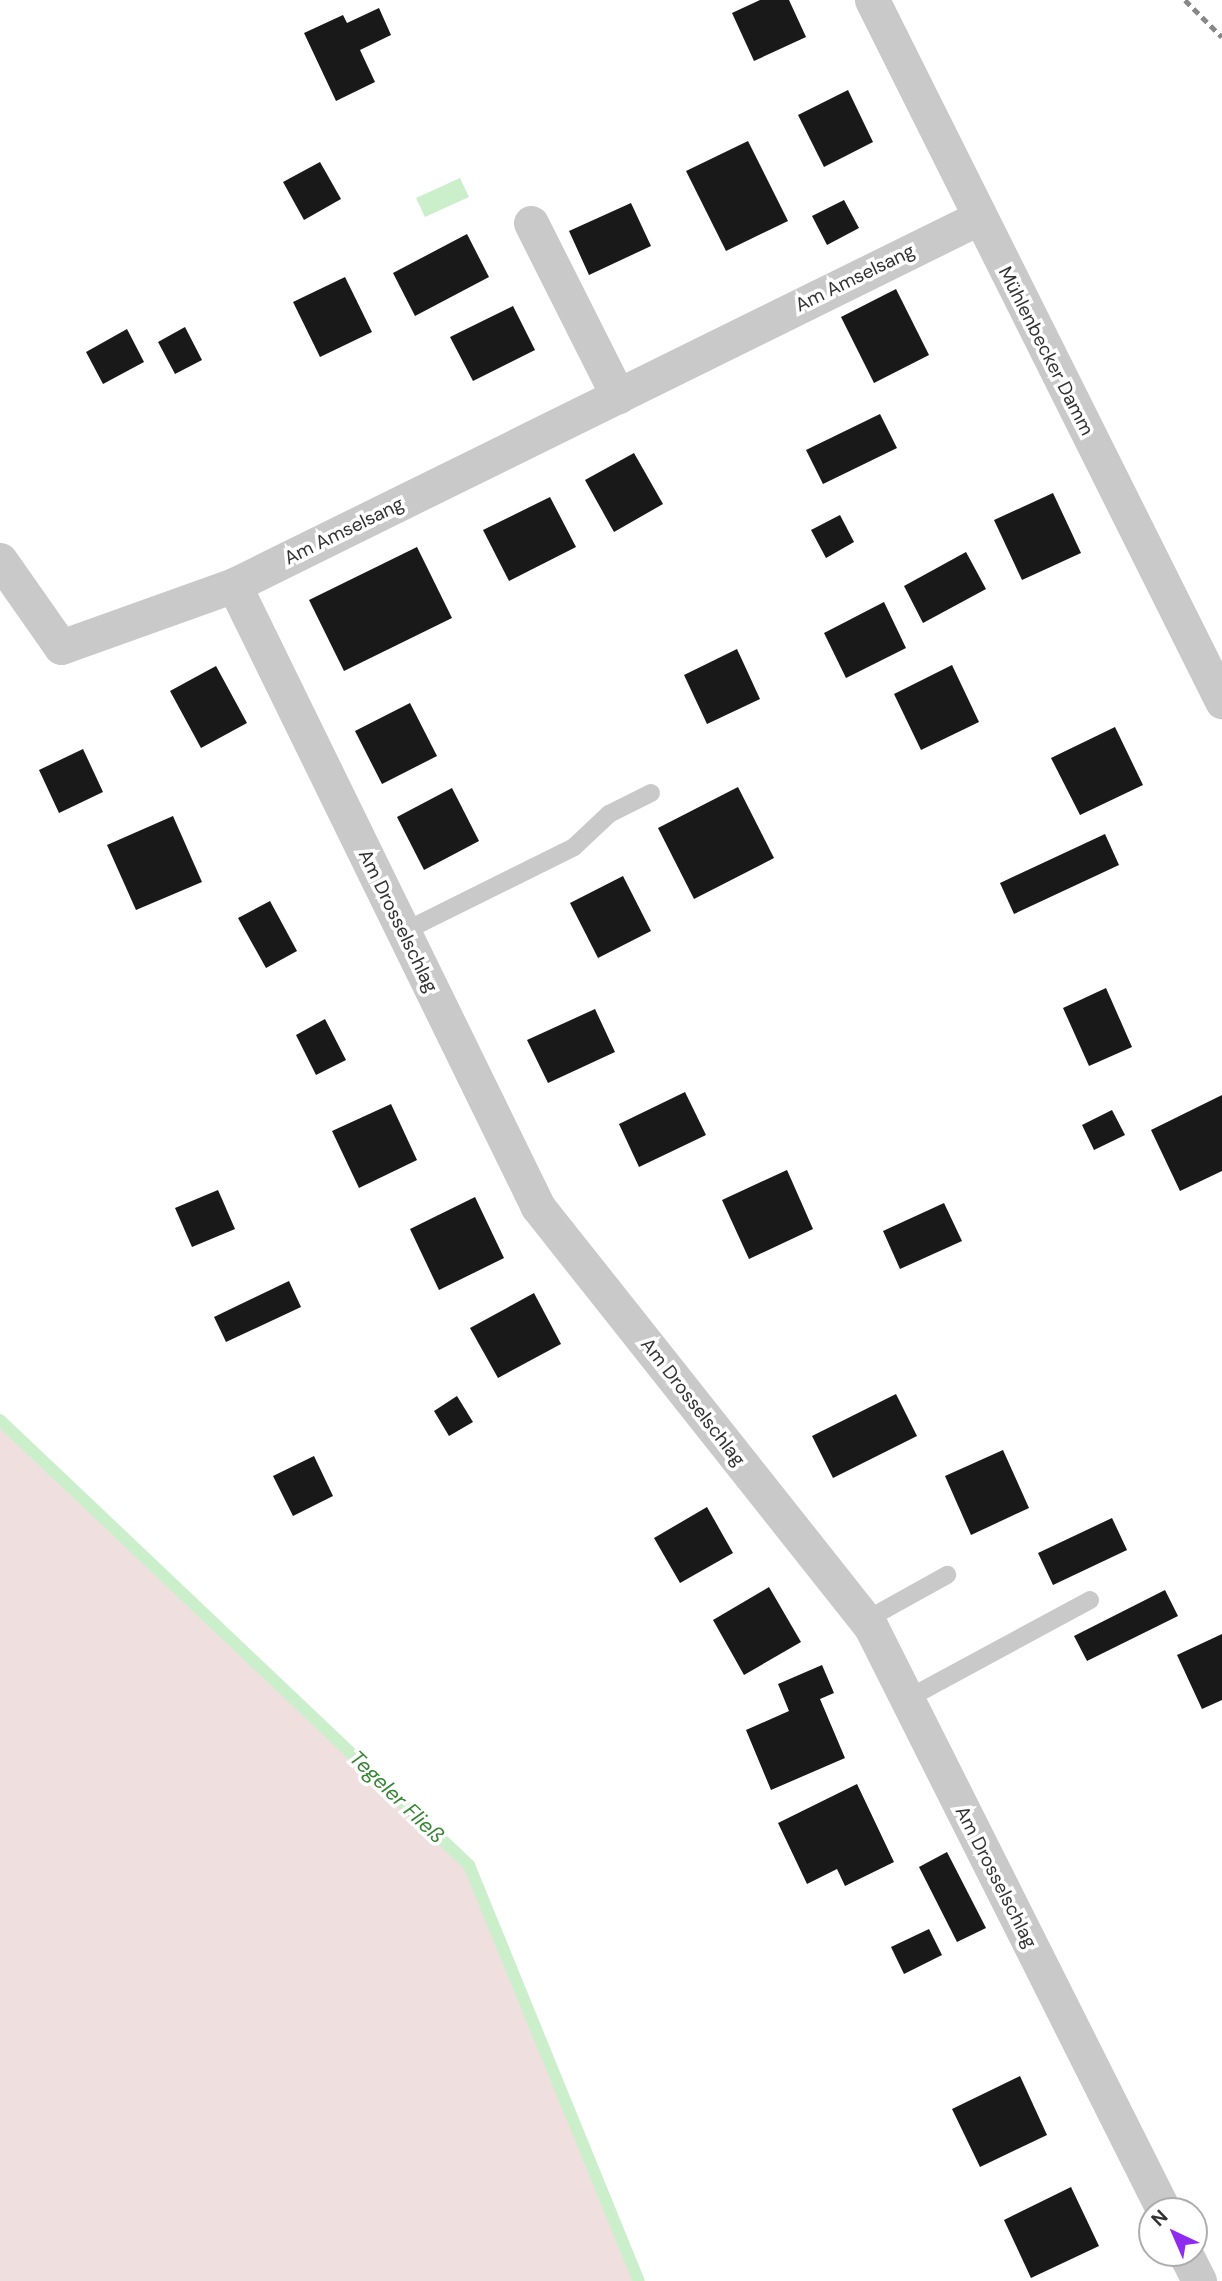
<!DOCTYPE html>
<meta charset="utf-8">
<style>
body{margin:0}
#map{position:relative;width:1222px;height:2281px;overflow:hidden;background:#fff;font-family:"DM Sans",sans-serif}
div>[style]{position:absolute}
.green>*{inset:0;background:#efe0df}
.water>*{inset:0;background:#ccefcb}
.stream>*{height:12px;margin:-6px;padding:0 6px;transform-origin:6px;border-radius:6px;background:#ccefcb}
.building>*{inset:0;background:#191919}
.lane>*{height:18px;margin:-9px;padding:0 9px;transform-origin:9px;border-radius:9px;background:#c9c9c9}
.street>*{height:35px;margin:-17.5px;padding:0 17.5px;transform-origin:17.5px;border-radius:17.5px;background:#c9c9c9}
.rail>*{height:5px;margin-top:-2.5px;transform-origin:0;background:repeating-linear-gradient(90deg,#878787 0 7px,transparent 0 12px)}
span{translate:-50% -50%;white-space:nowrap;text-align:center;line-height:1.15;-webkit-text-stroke:7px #fff;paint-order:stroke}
.street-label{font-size:19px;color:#323232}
.water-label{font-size:21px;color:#368533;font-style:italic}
.north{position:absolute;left:1138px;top:2197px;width:70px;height:70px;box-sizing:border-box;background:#fff;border:2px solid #adadad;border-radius:50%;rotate:316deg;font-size:19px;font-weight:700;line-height:28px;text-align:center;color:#323232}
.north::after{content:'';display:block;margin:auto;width:24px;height:32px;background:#8f2bf1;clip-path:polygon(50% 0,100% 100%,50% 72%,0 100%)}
</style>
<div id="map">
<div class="green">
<div style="clip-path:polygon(0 1420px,469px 1865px,639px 2281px,0 2281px)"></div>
</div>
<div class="water">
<div style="clip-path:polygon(460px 178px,469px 197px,425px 217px,416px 198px)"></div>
</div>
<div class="stream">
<div style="left:0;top:1420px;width:647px;rotate:43.5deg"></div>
<div style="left:469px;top:1865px;width:449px;rotate:67.8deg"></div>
</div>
<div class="building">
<div style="clip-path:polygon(760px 0,789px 0,806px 37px,754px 61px,732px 13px)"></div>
<div style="clip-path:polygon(379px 8px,391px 35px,360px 50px,375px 82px,336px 101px,304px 33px,343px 15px,347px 23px)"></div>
<div style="clip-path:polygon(848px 90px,873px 142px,824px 167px,798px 115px)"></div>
<div style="clip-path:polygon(748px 141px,788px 221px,726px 251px,686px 171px)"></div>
<div style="clip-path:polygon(320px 162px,341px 199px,304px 220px,283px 182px)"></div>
<div style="clip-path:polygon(844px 200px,859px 228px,827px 245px,812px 216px)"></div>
<div style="clip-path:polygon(631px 203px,651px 246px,589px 275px,569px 231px)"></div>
<div style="clip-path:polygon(467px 234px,489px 277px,415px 316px,393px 273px)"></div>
<div style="clip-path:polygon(345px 277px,372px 332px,320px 357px,293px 302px)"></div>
<div style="clip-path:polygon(896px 289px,929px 355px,874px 383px,841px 317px)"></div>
<div style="clip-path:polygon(513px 306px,535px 350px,473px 381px,450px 337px)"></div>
<div style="clip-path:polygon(185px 327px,202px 360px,175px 374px,158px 342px)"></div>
<div style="clip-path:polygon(127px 329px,144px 362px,103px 384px,86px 352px)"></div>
<div style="clip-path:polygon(880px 414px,897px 448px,823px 484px,806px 450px)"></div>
<div style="clip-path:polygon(634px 453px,663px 504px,614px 532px,585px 480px)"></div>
<div style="clip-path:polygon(1053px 493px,1081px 553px,1022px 580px,994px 520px)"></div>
<div style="clip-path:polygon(550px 497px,576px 547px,509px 581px,483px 530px)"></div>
<div style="clip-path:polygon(840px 515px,854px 542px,826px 558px,811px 530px)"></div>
<div style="clip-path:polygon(417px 547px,452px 618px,344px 671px,309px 600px)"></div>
<div style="clip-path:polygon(966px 552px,986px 589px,923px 623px,904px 586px)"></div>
<div style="clip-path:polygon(884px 602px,906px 648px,846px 678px,824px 633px)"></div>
<div style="clip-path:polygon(737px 649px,760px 699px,707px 724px,684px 675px)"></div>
<div style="clip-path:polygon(952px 665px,979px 722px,921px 750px,894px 694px)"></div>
<div style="clip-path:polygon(216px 666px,247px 723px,201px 748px,170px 691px)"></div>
<div style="clip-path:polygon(410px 703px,437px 756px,382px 784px,355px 731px)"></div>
<div style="clip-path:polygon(1115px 727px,1143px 785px,1080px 815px,1051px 758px)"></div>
<div style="clip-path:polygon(83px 749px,103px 792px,59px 813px,39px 770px)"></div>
<div style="clip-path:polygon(738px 787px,774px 858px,694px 899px,658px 828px)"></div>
<div style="clip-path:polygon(452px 788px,479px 841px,424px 870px,397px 817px)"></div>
<div style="clip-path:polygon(173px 816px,202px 882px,136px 910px,107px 845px)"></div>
<div style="clip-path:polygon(1105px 834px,1119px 865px,1014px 914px,1000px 883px)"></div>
<div style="clip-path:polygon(623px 876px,651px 931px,598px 958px,570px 903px)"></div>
<div style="clip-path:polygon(270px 901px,297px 951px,266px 968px,238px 918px)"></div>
<div style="clip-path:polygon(1106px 988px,1132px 1047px,1089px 1066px,1063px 1008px)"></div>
<div style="clip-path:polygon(595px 1009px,615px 1052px,548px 1083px,527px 1040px)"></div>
<div style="clip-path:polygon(325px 1019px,346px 1060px,316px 1075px,296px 1035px)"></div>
<div style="clip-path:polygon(685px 1092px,706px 1135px,639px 1167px,619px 1124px)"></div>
<div style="clip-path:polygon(1222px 1095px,1222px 1171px,1180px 1191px,1151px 1130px)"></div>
<div style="clip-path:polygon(391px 1104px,417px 1160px,359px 1188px,332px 1131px)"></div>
<div style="clip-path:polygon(1112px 1110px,1125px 1135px,1094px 1150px,1082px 1125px)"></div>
<div style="clip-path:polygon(787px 1170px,813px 1229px,749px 1259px,722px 1200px)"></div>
<div style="clip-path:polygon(218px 1190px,235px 1229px,192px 1247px,175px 1208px)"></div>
<div style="clip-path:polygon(475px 1197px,504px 1258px,439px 1290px,410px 1229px)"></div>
<div style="clip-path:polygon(944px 1203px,962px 1241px,900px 1269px,883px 1231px)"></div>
<div style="clip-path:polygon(289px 1281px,301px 1307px,226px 1342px,214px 1317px)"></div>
<div style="clip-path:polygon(534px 1293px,561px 1344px,498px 1378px,470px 1328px)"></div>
<div style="clip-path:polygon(896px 1394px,917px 1436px,833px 1478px,812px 1436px)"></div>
<div style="clip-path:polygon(457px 1396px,473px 1422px,449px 1436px,434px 1411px)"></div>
<div style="clip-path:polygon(1003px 1450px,1029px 1508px,971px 1535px,945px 1476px)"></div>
<div style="clip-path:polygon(314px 1456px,333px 1496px,293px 1516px,273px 1476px)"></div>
<div style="clip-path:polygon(707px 1507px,733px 1553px,680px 1583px,654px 1538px)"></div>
<div style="clip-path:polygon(1112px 1518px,1127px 1550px,1053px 1585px,1038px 1553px)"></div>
<div style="clip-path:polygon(769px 1587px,801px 1642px,744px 1675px,713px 1620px)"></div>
<div style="clip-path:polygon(1165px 1590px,1178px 1616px,1087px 1661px,1074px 1636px)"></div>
<div style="clip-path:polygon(1222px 1634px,1222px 1700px,1202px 1709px,1177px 1655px)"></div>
<div style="clip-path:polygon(822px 1665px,834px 1693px,820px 1699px,845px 1758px,771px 1790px,746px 1730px,789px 1711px,778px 1684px)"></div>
<div style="clip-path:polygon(857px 1784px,894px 1862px,845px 1886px,837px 1869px,807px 1884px,778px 1823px)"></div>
<div style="clip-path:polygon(947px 1852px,986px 1928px,957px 1942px,919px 1867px)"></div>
<div style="clip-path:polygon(929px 1929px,942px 1955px,904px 1974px,891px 1947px)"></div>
<div style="clip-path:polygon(1020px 2076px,1047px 2135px,980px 2167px,952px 2109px)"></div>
<div style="clip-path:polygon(1071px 2187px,1099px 2246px,1031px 2278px,1004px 2220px)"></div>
</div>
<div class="lane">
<div style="left:403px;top:932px;width:191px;rotate:-26.4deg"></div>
<div style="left:574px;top:847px;width:48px;rotate:-43.3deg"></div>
<div style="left:609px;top:814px;width:47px;rotate:-26.6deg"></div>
<div style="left:866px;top:1620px;width:93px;rotate:-29.1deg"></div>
<div style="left:907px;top:1699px;width:208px;rotate:-28.4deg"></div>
</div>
<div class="street">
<div style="left:872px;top:0;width:784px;rotate:63.47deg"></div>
<div style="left:531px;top:223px;width:194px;rotate:63.3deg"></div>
<div style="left:0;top:560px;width:106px;rotate:55deg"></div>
<div style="left:61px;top:647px;width:184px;rotate:-19.7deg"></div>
<div style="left:234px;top:585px;width:821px;rotate:-26.25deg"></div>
<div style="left:970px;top:222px;width:12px;rotate:-48deg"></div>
<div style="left:234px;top:585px;width:692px;rotate:63.95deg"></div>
<div style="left:538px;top:1207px;width:536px;rotate:51.59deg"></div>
<div style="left:871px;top:1627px;width:653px;rotate:63.36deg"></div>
<div style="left:1185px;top:2253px;width:31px;rotate:63deg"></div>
</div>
<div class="rail">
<div style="left:1185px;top:0;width:52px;rotate:45deg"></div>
</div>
<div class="street-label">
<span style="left:855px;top:278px;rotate:-26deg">Am Amselsang</span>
<span style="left:1046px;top:351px;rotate:63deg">Mühlenbecker Damm</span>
<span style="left:344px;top:531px;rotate:-26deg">Am Amselsang</span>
<span style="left:398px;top:921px;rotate:64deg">Am Drosselschlag</span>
<span style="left:693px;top:1402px;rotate:52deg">Am Drosselschlag</span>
<span style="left:996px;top:1877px;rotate:63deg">Am Drosselschlag</span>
</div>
<div class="water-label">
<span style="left:397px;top:1797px;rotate:44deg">Tegeler Fließ</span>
</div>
<div class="north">N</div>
</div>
